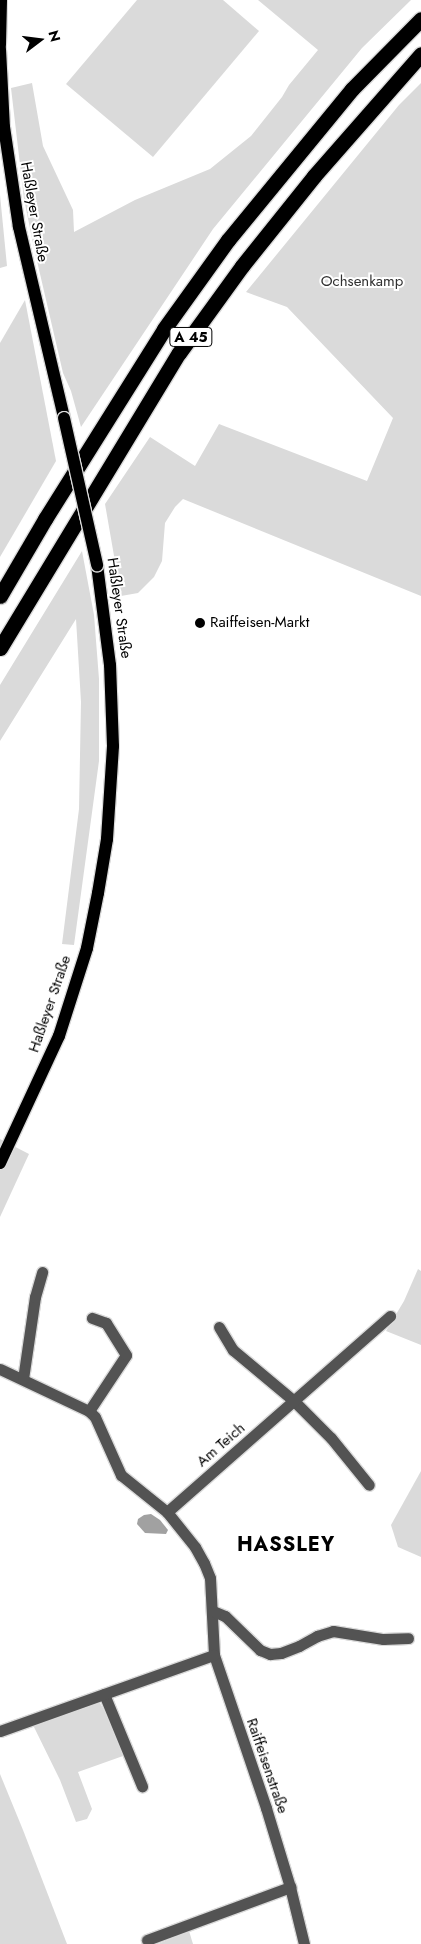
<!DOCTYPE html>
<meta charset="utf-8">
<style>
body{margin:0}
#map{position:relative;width:421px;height:1944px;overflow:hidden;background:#fff;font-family:Jost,sans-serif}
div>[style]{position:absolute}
.green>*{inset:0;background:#dadada}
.water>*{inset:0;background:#a1a1a1}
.roads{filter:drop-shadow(1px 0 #dbdbdb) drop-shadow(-1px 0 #dbdbdb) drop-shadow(0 1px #dbdbdb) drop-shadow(0 -1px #dbdbdb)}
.minor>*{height:11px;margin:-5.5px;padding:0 5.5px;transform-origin:5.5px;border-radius:5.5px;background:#535353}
.major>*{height:12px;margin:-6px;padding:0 6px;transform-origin:6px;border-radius:6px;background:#000}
.highway>*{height:15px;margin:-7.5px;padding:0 7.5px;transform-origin:7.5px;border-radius:7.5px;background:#000}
.bridges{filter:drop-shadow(1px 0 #dbdbdb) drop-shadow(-1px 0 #dbdbdb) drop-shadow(0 1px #dbdbdb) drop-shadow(0 -1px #dbdbdb)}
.major-bridge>*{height:12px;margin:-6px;padding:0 6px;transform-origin:6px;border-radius:6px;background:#000}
.dots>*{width:14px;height:14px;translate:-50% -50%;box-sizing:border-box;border:2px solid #fff;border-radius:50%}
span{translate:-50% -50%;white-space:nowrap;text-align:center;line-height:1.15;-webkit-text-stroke:4px #fff;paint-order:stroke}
.shield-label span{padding:1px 4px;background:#fff;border:1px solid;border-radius:4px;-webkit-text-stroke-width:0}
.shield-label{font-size:14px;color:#000;font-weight:700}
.street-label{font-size:15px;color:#000}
.park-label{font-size:15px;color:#313131}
.poi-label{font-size:15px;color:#000}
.left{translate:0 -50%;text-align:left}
.district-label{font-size:20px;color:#000;font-weight:700;letter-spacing:1px}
.north{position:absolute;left:15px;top:15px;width:50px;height:50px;-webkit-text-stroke:4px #fff;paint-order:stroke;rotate:75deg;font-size:14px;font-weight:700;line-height:20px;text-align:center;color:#000}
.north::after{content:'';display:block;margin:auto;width:18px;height:22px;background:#000;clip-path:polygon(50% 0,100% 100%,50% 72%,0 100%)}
</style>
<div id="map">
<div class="green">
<div style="clip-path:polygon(137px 0,223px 0,259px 31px,153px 157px,66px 84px)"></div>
<div style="clip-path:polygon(258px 0,411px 0,362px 48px,213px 229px,81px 427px,71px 391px,63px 373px,34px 248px,24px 199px,11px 88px,32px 83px,43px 146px,73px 210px,74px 232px,135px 200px,210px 169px,251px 136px,282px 97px,289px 85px,318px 50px)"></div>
<div style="clip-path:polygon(421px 83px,421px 596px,183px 499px,175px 507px,165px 523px,162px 561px,154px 577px,138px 593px,121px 596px,105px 504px,150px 437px,195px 466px,219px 424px,367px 481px,393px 418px,287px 307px,246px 292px,399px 105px)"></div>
<div style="clip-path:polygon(0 195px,7px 266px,0 268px)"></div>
<div style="clip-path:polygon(25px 300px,56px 461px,0 557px,0 343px)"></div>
<div style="clip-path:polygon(82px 551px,94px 615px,99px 679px,99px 761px,74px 945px,62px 944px,79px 809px,81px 702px,76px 619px,0 741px,0 685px)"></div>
<div style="clip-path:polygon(0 1139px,29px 1154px,0 1217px)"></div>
<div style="clip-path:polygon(418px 1269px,421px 1271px,421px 1345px,386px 1331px,404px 1301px)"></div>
<div style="clip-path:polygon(421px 1471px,421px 1557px,398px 1547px,391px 1525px)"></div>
<div style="clip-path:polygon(94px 1702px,100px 1703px,105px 1712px,123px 1756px,78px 1772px,92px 1809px,87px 1819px,76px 1822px,60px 1780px,32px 1723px)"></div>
<div style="clip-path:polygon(0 1774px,23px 1830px,67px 1944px,0 1944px)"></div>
<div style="clip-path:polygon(189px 1931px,193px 1944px,158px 1944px)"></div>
</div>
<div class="water">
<div style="clip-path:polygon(151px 1514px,160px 1520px,168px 1530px,166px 1534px,145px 1533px,137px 1524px,138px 1519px,144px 1515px)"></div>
</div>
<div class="roads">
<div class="minor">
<div style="left:219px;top:1327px;width:27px;rotate:59deg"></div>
<div style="left:233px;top:1350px;width:80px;rotate:39.9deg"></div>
<div style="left:294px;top:1401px;width:52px;rotate:45deg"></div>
<div style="left:331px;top:1438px;width:60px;rotate:51deg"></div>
<div style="left:0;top:1369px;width:98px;rotate:25.3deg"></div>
<div style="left:89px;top:1411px;width:8px;rotate:45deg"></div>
<div style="left:95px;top:1417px;width:64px;rotate:65.9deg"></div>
<div style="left:121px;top:1475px;width:59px;rotate:38.8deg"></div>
<div style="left:167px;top:1512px;width:45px;rotate:51.3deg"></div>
<div style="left:195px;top:1547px;width:18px;rotate:61deg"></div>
<div style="left:204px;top:1563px;width:16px;rotate:68deg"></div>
<div style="left:210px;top:1578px;width:77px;rotate:87deg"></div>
<div style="left:214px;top:1655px;width:162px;rotate:71.2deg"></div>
<div style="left:266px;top:1808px;width:83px;rotate:73.1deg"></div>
<div style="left:290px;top:1887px;width:59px;rotate:76.2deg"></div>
<div style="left:23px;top:1379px;width:83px;rotate:-81.7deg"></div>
<div style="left:35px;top:1297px;width:26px;rotate:-74deg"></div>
<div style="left:89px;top:1411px;width:67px;rotate:-56.5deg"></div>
<div style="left:126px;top:1355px;width:38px;rotate:-122deg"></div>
<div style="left:106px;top:1323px;width:15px;rotate:-160deg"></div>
<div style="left:167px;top:1512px;width:297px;rotate:-41.3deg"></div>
<div style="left:213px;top:1611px;width:13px;rotate:23deg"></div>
<div style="left:225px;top:1616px;width:49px;rotate:44.2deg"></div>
<div style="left:260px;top:1650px;width:11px;rotate:22deg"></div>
<div style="left:270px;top:1654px;width:11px;rotate:-5deg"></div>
<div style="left:281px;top:1653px;width:19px;rotate:-21deg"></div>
<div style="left:299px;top:1646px;width:21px;rotate:-29deg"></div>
<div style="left:317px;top:1636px;width:17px;rotate:-17deg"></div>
<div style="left:333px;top:1631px;width:51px;rotate:9.1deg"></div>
<div style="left:383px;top:1639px;width:25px;rotate:-2deg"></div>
<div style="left:104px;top:1694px;width:100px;rotate:67.6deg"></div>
<div style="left:0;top:1731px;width:227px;rotate:-19.6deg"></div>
<div style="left:147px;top:1940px;width:153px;rotate:-20.3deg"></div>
</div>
<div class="major">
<div style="left:0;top:45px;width:45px;rotate:-88.7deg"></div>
<div style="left:0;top:49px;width:78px;rotate:87.1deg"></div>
<div style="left:4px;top:127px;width:101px;rotate:81.5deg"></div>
<div style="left:19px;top:227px;width:196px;rotate:76.7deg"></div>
<div style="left:0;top:1163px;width:140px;rotate:-65.1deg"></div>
<div style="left:59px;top:1036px;width:92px;rotate:-72.3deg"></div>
<div style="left:87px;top:948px;width:56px;rotate:-78.7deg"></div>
<div style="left:98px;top:893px;width:55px;rotate:-80.5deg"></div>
<div style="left:107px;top:839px;width:93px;rotate:-86.3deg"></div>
<div style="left:113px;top:746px;width:81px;rotate:-92.1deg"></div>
<div style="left:110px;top:665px;width:101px;rotate:-97.4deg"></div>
</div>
<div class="highway">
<div style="left:0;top:596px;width:89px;rotate:-59.7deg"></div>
<div style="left:45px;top:519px;width:224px;rotate:-57.9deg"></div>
<div style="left:164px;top:329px;width:110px;rotate:-54.3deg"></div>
<div style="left:228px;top:240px;width:195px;rotate:-50.6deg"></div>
<div style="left:352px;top:89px;width:98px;rotate:-45.4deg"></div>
<div style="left:0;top:648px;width:345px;rotate:-58.8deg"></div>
<div style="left:179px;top:353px;width:107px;rotate:-54.1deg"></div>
<div style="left:242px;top:266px;width:115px;rotate:-51.3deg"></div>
<div style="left:314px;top:176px;width:162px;rotate:-48.7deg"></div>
</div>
</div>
<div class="bridges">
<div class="major-bridge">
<div style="left:64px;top:418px;width:151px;rotate:77.3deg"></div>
</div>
</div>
<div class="dots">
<div style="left:200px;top:623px;background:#000"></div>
</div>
<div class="shield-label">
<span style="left:191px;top:337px">A 45</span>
</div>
<div class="street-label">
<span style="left:34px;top:212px;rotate:80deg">Haßleyer Straße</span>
<span style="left:119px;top:608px;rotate:82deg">Haßleyer Straße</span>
<span style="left:50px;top:1004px;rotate:-71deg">Haßleyer Straße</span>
<span style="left:221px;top:1445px;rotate:-41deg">Am Teich</span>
<span style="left:267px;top:1766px;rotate:71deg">Raiffeisenstraße</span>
</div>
<div class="park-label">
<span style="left:362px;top:282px">Ochsenkamp</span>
</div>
<div class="poi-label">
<span class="left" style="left:210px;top:623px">Raiffeisen-Markt</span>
</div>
<div class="district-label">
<span style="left:286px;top:1544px">HASSLEY</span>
</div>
<div class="north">N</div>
</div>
